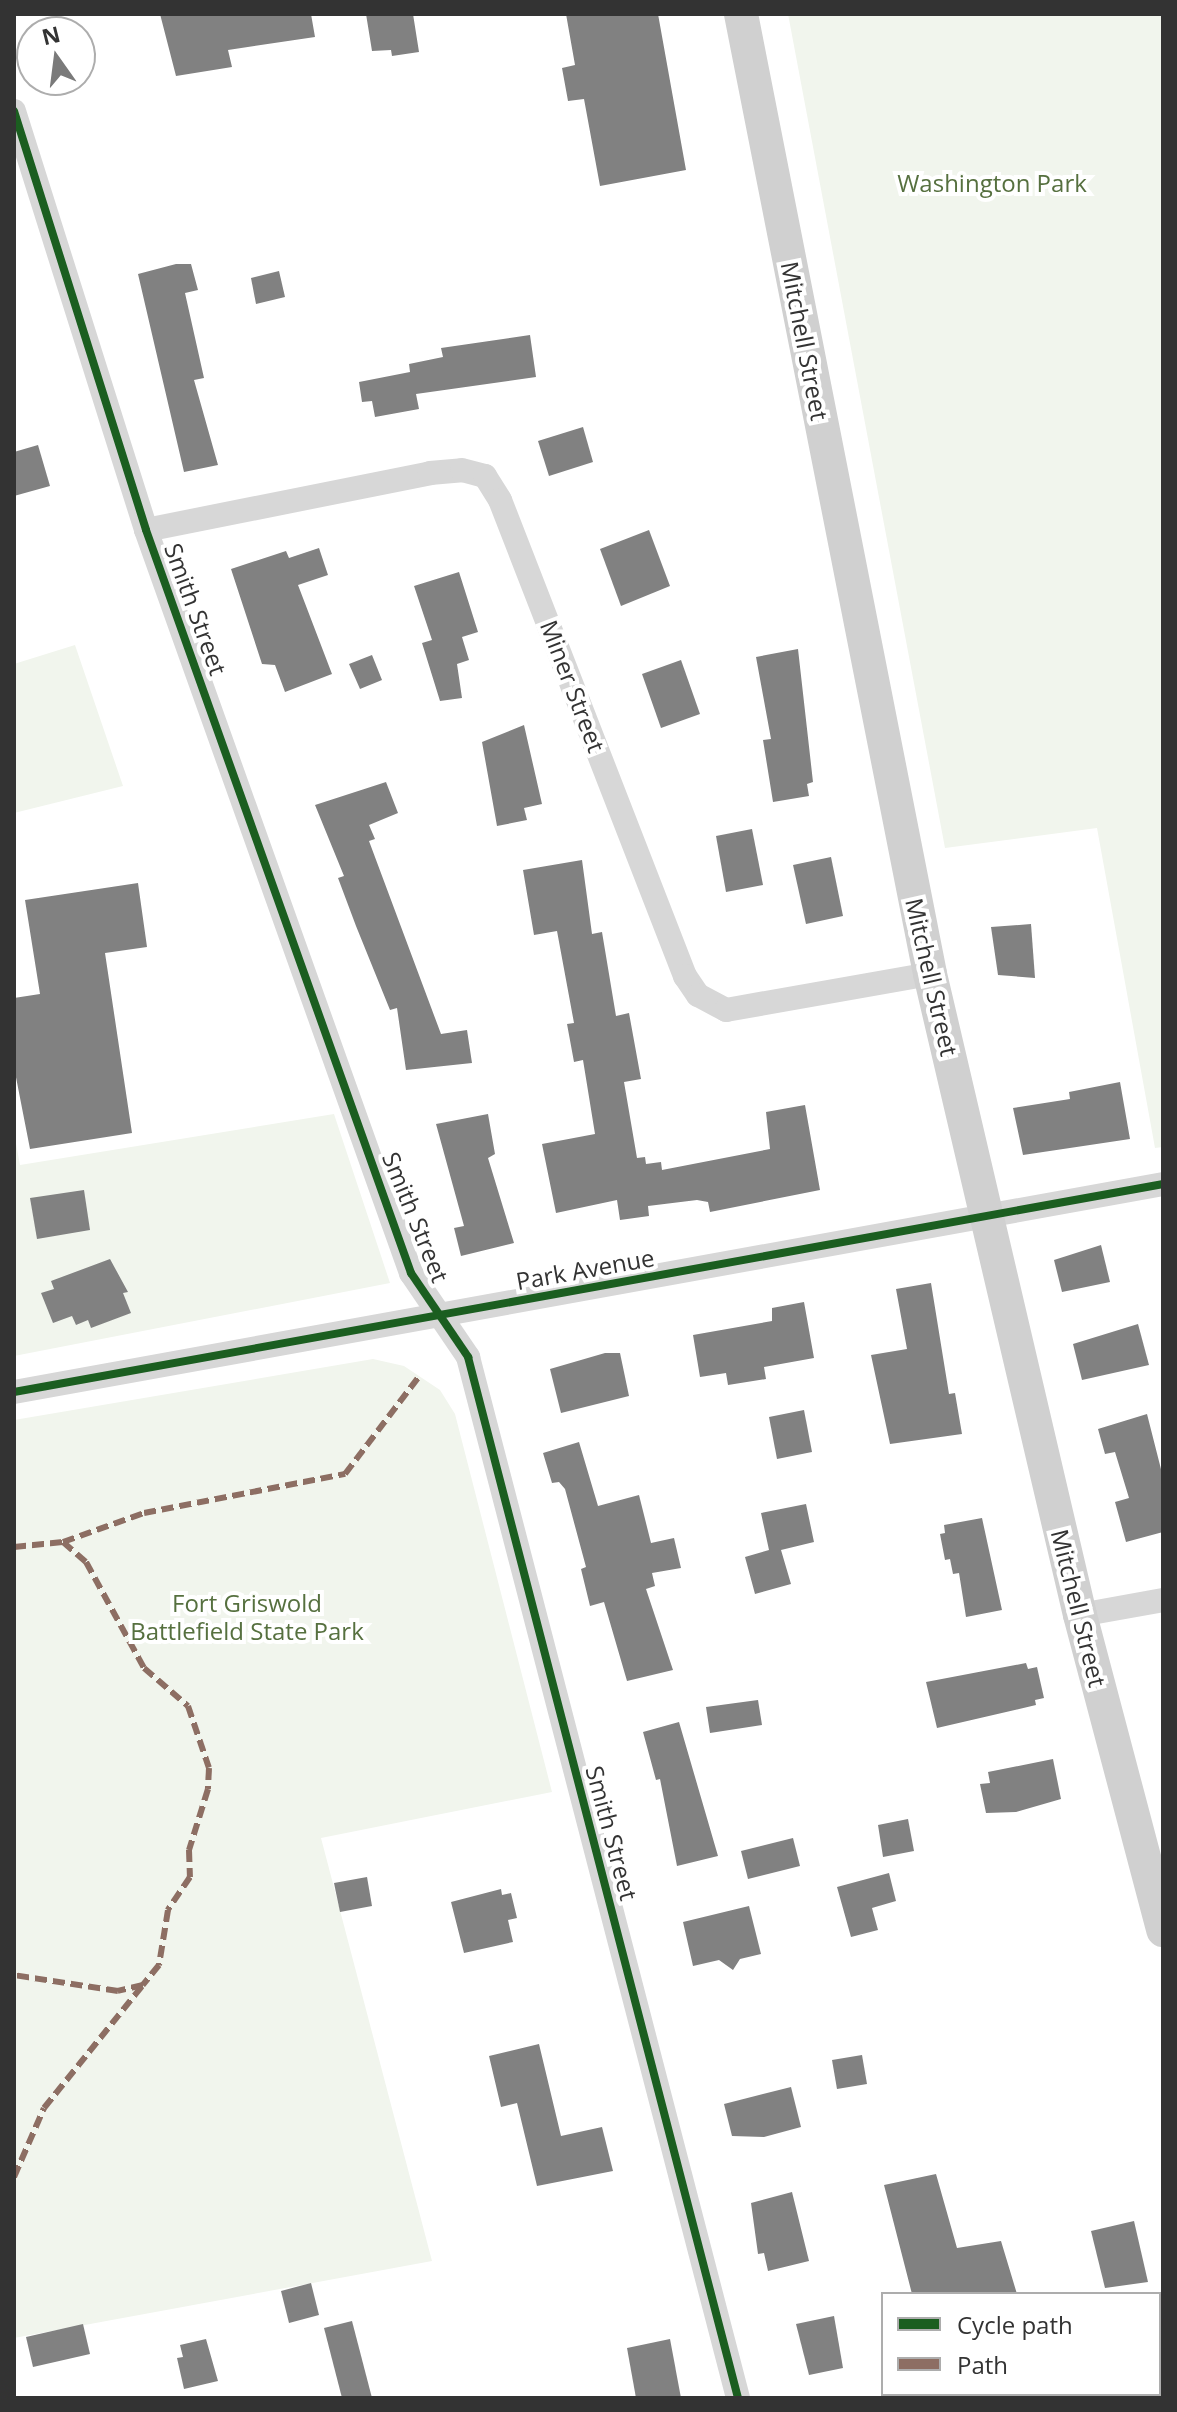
<!DOCTYPE html>
<style>
body{margin:0}
#map{position:relative;width:1177px;height:2412px;overflow:hidden;background:#fff;font-family:"Open Sans",sans-serif}
div>[style]{position:absolute}
.green>*{inset:0;background:#f1f5ed}
.building>*{inset:0;background:#818181}
.street>*{height:24px;margin:-12px;padding:0 12px;transform-origin:12px;border-radius:12px;background:#d7d7d7}
.secondary>*{height:34px;margin:-17px;padding:0 17px;transform-origin:17px;border-radius:17px;background:#d0d0d0}
.quiet>*{height:6px;margin-top:-3px;transform-origin:0;background:repeating-linear-gradient(90deg,#8d6e63 0 12px,transparent 0 18px)}
.cycleway>*{height:8px;margin:-4px;padding:0 4px;transform-origin:4px;border-radius:4px;background:#1b5e20}
span{translate:-50% -50%;white-space:nowrap;text-align:center;line-height:1.15;-webkit-text-stroke:8px #fff;paint-order:stroke}
.park-label{font-size:24px;color:#56703f}
.street-label{font-size:24px;color:#333}
.frame{position:absolute;inset:0;border:16px solid #333;pointer-events:none}
.legend{position:absolute;left:881px;top:2292px;width:280px;height:104px;box-sizing:border-box;background:#fff;border:2px solid #adadad;margin:0;padding:10px 14px;list-style:none;font-size:24px;color:#333}
.legend li{display:flex;align-items:center;gap:16px;height:40px}
.legend b{width:40px;border:2px solid #adadad}
.north{position:absolute;left:16px;top:16px;width:80px;height:80px;box-sizing:border-box;background:#fff;border:2px solid #adadad;border-radius:50%;rotate:346deg;font-size:22px;font-weight:700;line-height:32px;text-align:center;color:#333}
.north::after{content:'';display:block;margin:auto;width:28px;height:36px;background:#7a7a7a;clip-path:polygon(50% 0,100% 100%,50% 72%,0 100%)}
</style>
<div id="map">
<div class="green">
<div style="clip-path:polygon(788px 14px,1163px 14px,1163px 1147px,1155px 1148px,1097px 828px,945px 848px)"></div>
<div style="clip-path:polygon(75px 645px,123px 786px,14px 813px,14px 664px)"></div>
<div style="clip-path:polygon(334px 1114px,390px 1283px,14px 1356px,14px 1133px,20px 1165px)"></div>
<div style="clip-path:polygon(373px 1359px,404px 1366px,440px 1390px,455px 1414px,552px 1792px,321px 1838px,432px 2261px,14px 2338px,14px 1420px)"></div>
</div>
<div class="building">
<div style="clip-path:polygon(160px 14px,311px 14px,315px 37px,228px 50px,232px 67px,176px 76px)"></div>
<div style="clip-path:polygon(366px 14px,413px 14px,419px 52px,392px 56px,391px 50px,372px 51px)"></div>
<div style="clip-path:polygon(566px 14px,658px 14px,686px 170px,600px 186px,584px 99px,568px 101px,562px 68px,575px 65px)"></div>
<div style="clip-path:polygon(176px 264px,191px 264px,198px 290px,185px 293px,204px 378px,194px 380px,218px 465px,184px 472px,138px 274px)"></div>
<div style="clip-path:polygon(279px 271px,285px 297px,256px 304px,251px 278px)"></div>
<div style="clip-path:polygon(530px 335px,536px 377px,416px 394px,419px 409px,375px 417px,372px 401px,362px 402px,359px 382px,410px 372px,409px 364px,443px 357px,441px 348px)"></div>
<div style="clip-path:polygon(583px 427px,593px 462px,549px 476px,538px 441px)"></div>
<div style="clip-path:polygon(38px 445px,50px 486px,14px 496px,14px 452px)"></div>
<div style="clip-path:polygon(649px 530px,670px 586px,621px 606px,600px 549px)"></div>
<div style="clip-path:polygon(319px 548px,328px 575px,298px 585px,332px 674px,285px 692px,275px 665px,262px 664px,231px 569px,286px 551px,289px 558px)"></div>
<div style="clip-path:polygon(459px 572px,478px 632px,462px 637px,469px 660px,457px 664px,462px 698px,440px 701px,422px 643px,432px 640px,414px 586px)"></div>
<div style="clip-path:polygon(798px 649px,813px 782px,807px 784px,809px 796px,773px 802px,763px 740px,771px 739px,756px 657px)"></div>
<div style="clip-path:polygon(372px 655px,382px 680px,360px 689px,349px 664px)"></div>
<div style="clip-path:polygon(681px 660px,700px 714px,661px 728px,642px 674px)"></div>
<div style="clip-path:polygon(524px 725px,542px 804px,524px 808px,527px 820px,497px 826px,482px 742px)"></div>
<div style="clip-path:polygon(386px 782px,398px 813px,369px 825px,375px 839px,369px 841px,441px 1034px,467px 1030px,472px 1063px,406px 1070px,397px 1008px,390px 1010px,356px 926px,338px 878px,344px 876px,315px 805px)"></div>
<div style="clip-path:polygon(752px 829px,763px 885px,726px 892px,716px 836px)"></div>
<div style="clip-path:polygon(831px 857px,843px 916px,806px 924px,793px 865px)"></div>
<div style="clip-path:polygon(582px 860px,592px 934px,602px 932px,616px 1016px,629px 1013px,641px 1079px,624px 1082px,637px 1158px,645px 1157px,646px 1164px,661px 1162px,662px 1170px,770px 1149px,766px 1112px,805px 1105px,820px 1190px,710px 1212px,708px 1202px,697px 1200px,648px 1206px,649px 1216px,620px 1220px,617px 1200px,556px 1213px,542px 1144px,595px 1134px,583px 1060px,574px 1062px,567px 1024px,574px 1023px,557px 931px,534px 935px,523px 870px)"></div>
<div style="clip-path:polygon(138px 883px,147px 947px,105px 953px,132px 1133px,30px 1149px,14px 1067px,14px 998px,40px 994px,25px 900px)"></div>
<div style="clip-path:polygon(1031px 924px,1035px 978px,998px 975px,991px 927px)"></div>
<div style="clip-path:polygon(1120px 1082px,1130px 1139px,1023px 1155px,1013px 1108px,1070px 1099px,1069px 1092px)"></div>
<div style="clip-path:polygon(488px 1114px,495px 1154px,488px 1158px,514px 1243px,461px 1256px,454px 1228px,464px 1226px,436px 1124px)"></div>
<div style="clip-path:polygon(84px 1190px,90px 1230px,37px 1239px,30px 1198px)"></div>
<div style="clip-path:polygon(1101px 1245px,1110px 1282px,1062px 1292px,1054px 1260px)"></div>
<div style="clip-path:polygon(110px 1259px,128px 1292px,123px 1293px,131px 1313px,91px 1328px,88px 1320px,76px 1325px,72px 1316px,53px 1323px,41px 1293px,54px 1289px,51px 1281px)"></div>
<div style="clip-path:polygon(931px 1283px,949px 1394px,955px 1393px,962px 1434px,890px 1444px,871px 1355px,907px 1349px,896px 1289px)"></div>
<div style="clip-path:polygon(804px 1302px,814px 1358px,764px 1367px,766px 1379px,728px 1385px,726px 1373px,700px 1377px,693px 1335px,772px 1321px,772px 1308px)"></div>
<div style="clip-path:polygon(1138px 1324px,1149px 1365px,1082px 1380px,1073px 1344px)"></div>
<div style="clip-path:polygon(605px 1353px,620px 1353px,629px 1396px,561px 1413px,550px 1369px)"></div>
<div style="clip-path:polygon(804px 1410px,812px 1452px,777px 1459px,769px 1417px)"></div>
<div style="clip-path:polygon(1147px 1414px,1163px 1477px,1163px 1532px,1126px 1542px,1115px 1502px,1129px 1498px,1115px 1452px,1105px 1454px,1098px 1429px)"></div>
<div style="clip-path:polygon(579px 1442px,598px 1506px,639px 1495px,651px 1543px,674px 1538px,681px 1568px,652px 1573px,655px 1586px,646px 1589px,673px 1670px,627px 1681px,604px 1602px,590px 1606px,581px 1569px,586px 1567px,565px 1489px,559px 1482px,552px 1483px,543px 1453px)"></div>
<div style="clip-path:polygon(806px 1504px,814px 1542px,781px 1550px,791px 1584px,755px 1594px,745px 1557px,769px 1550px,761px 1513px)"></div>
<div style="clip-path:polygon(982px 1518px,1002px 1610px,966px 1617px,959px 1573px,953px 1574px,950px 1559px,945px 1560px,940px 1534px,945px 1533px,944px 1525px)"></div>
<div style="clip-path:polygon(1026px 1663px,1028px 1669px,1037px 1667px,1044px 1698px,1035px 1700px,1036px 1705px,937px 1728px,926px 1682px)"></div>
<div style="clip-path:polygon(758px 1700px,762px 1725px,710px 1733px,706px 1707px)"></div>
<div style="clip-path:polygon(679px 1722px,718px 1856px,677px 1866px,660px 1779px,656px 1780px,643px 1732px)"></div>
<div style="clip-path:polygon(1053px 1759px,1061px 1799px,1016px 1812px,986px 1813px,980px 1784px,990px 1783px,988px 1772px)"></div>
<div style="clip-path:polygon(908px 1819px,914px 1851px,883px 1857px,878px 1825px)"></div>
<div style="clip-path:polygon(793px 1838px,800px 1866px,748px 1879px,741px 1851px)"></div>
<div style="clip-path:polygon(889px 1873px,896px 1901px,872px 1908px,878px 1930px,851px 1937px,837px 1887px)"></div>
<div style="clip-path:polygon(367px 1877px,372px 1906px,340px 1912px,334px 1883px)"></div>
<div style="clip-path:polygon(501px 1889px,502px 1895px,511px 1893px,517px 1918px,508px 1920px,513px 1942px,464px 1953px,451px 1902px)"></div>
<div style="clip-path:polygon(749px 1906px,761px 1954px,740px 1959px,733px 1970px,719px 1960px,693px 1966px,683px 1922px)"></div>
<div style="clip-path:polygon(539px 2044px,561px 2136px,602px 2127px,613px 2171px,537px 2186px,517px 2103px,501px 2107px,489px 2056px)"></div>
<div style="clip-path:polygon(862px 2055px,867px 2084px,837px 2089px,832px 2060px)"></div>
<div style="clip-path:polygon(791px 2087px,801px 2127px,764px 2137px,732px 2136px,724px 2104px)"></div>
<div style="clip-path:polygon(936px 2174px,957px 2248px,1001px 2241px,1017px 2294px,912px 2294px,884px 2185px)"></div>
<div style="clip-path:polygon(792px 2192px,809px 2261px,768px 2271px,764px 2253px,758px 2254px,751px 2203px)"></div>
<div style="clip-path:polygon(1134px 2221px,1148px 2282px,1105px 2288px,1091px 2231px)"></div>
<div style="clip-path:polygon(311px 2283px,319px 2315px,289px 2323px,281px 2291px)"></div>
<div style="clip-path:polygon(834px 2316px,843px 2368px,809px 2375px,796px 2324px)"></div>
<div style="clip-path:polygon(352px 2321px,372px 2398px,342px 2398px,324px 2328px)"></div>
<div style="clip-path:polygon(83px 2324px,90px 2354px,33px 2367px,26px 2337px)"></div>
<div style="clip-path:polygon(206px 2339px,218px 2381px,184px 2389px,177px 2358px,183px 2357px,180px 2345px)"></div>
<div style="clip-path:polygon(670px 2339px,681px 2398px,636px 2398px,627px 2348px)"></div>
</div>
<div class="street">
<div style="left:14px;top:111px;width:439px;rotate:72.5deg"></div>
<div style="left:146px;top:530px;width:789px;rotate:70.37deg"></div>
<div style="left:411px;top:1273px;width:102px;rotate:55.8deg"></div>
<div style="left:468px;top:1357px;width:1075px;rotate:75.46deg"></div>
<div style="left:146px;top:530px;width:290px;rotate:-11.3deg"></div>
<div style="left:430px;top:473px;width:32px;rotate:-5deg"></div>
<div style="left:462px;top:470px;width:24px;rotate:15deg"></div>
<div style="left:485px;top:476px;width:28px;rotate:58deg"></div>
<div style="left:500px;top:500px;width:511px;rotate:68.76deg"></div>
<div style="left:685px;top:976px;width:23px;rotate:56deg"></div>
<div style="left:698px;top:995px;width:32px;rotate:28deg"></div>
<div style="left:726px;top:1010px;width:207px;rotate:-10deg"></div>
<div style="left:14px;top:1392px;width:1168px;rotate:-10.26deg"></div>
<div style="left:1080px;top:1615px;width:84px;rotate:-10.2deg"></div>
<div style="left:1159px;top:2370px;width:4px"></div>
<div style="left:1021px;top:2398px;width:20px;rotate:-11deg"></div>
</div>
<div class="secondary">
<div style="left:741px;top:14px;width:978px;rotate:78.86deg"></div>
<div style="left:930px;top:974px;width:658px;rotate:76.83deg"></div>
<div style="left:1080px;top:1615px;width:326px;rotate:75.2deg"></div>
</div>
<div class="quiet">
<div style="left:63px;top:1542px;width:86px;rotate:-19.7deg"></div>
<div style="left:144px;top:1513px;width:205px;rotate:-11deg"></div>
<div style="left:345px;top:1474px;width:121px;rotate:-52.8deg"></div>
<div style="left:14px;top:1547px;width:49px;rotate:-5.8deg"></div>
<div style="left:63px;top:1542px;width:30px;rotate:41deg"></div>
<div style="left:86px;top:1562px;width:121px;rotate:61.3deg"></div>
<div style="left:144px;top:1668px;width:58px;rotate:40.8deg"></div>
<div style="left:188px;top:1706px;width:65px;rotate:71.3deg"></div>
<div style="left:209px;top:1768px;width:21px;rotate:93deg"></div>
<div style="left:208px;top:1789px;width:64px;rotate:107.3deg"></div>
<div style="left:189px;top:1850px;width:27px;rotate:88deg"></div>
<div style="left:190px;top:1877px;width:40px;rotate:124deg"></div>
<div style="left:168px;top:1910px;width:56px;rotate:99.3deg"></div>
<div style="left:159px;top:1965px;width:26px;rotate:129deg"></div>
<div style="left:143px;top:1985px;width:26px;rotate:167deg"></div>
<div style="left:118px;top:1991px;width:105px;rotate:-171.3deg"></div>
<div style="left:14px;top:2177px;width:75px;rotate:-66.5deg"></div>
<div style="left:44px;top:2108px;width:158px;rotate:-51.2deg"></div>
</div>
<div class="cycleway">
<div style="left:14px;top:111px;width:439px;rotate:72.5deg"></div>
<div style="left:146px;top:530px;width:789px;rotate:70.37deg"></div>
<div style="left:411px;top:1273px;width:102px;rotate:55.8deg"></div>
<div style="left:468px;top:1357px;width:1075px;rotate:75.46deg"></div>
<div style="left:14px;top:1392px;width:1168px;rotate:-10.26deg"></div>
</div>
<div class="park-label">
<span style="left:992px;top:183px">Washington Park</span>
<span style="left:247px;top:1617px">Fort Griswold<br>Battlefield State Park</span>
</div>
<div class="street-label">
<span style="left:805px;top:341px;rotate:79deg">Mitchell Street</span>
<span style="left:196px;top:609px;rotate:70deg">Smith Street</span>
<span style="left:573px;top:686px;rotate:69deg">Miner Street</span>
<span style="left:932px;top:977px;rotate:77deg">Mitchell Street</span>
<span style="left:416px;top:1217px;rotate:68deg">Smith Street</span>
<span style="left:585px;top:1269px;rotate:-10deg">Park Avenue</span>
<span style="left:1079px;top:1608px;rotate:76deg">Mitchell Street</span>
<span style="left:612px;top:1833px;rotate:75deg">Smith Street</span>
</div>
<div class="frame"></div>
<ul class="legend">
<li><b style="height:10px;background:#1b5e20"></b>Cycle path</li>
<li><b style="height:10px;background:#8d6e63"></b>Path</li>
</ul>
<div class="north">N</div>
</div>
